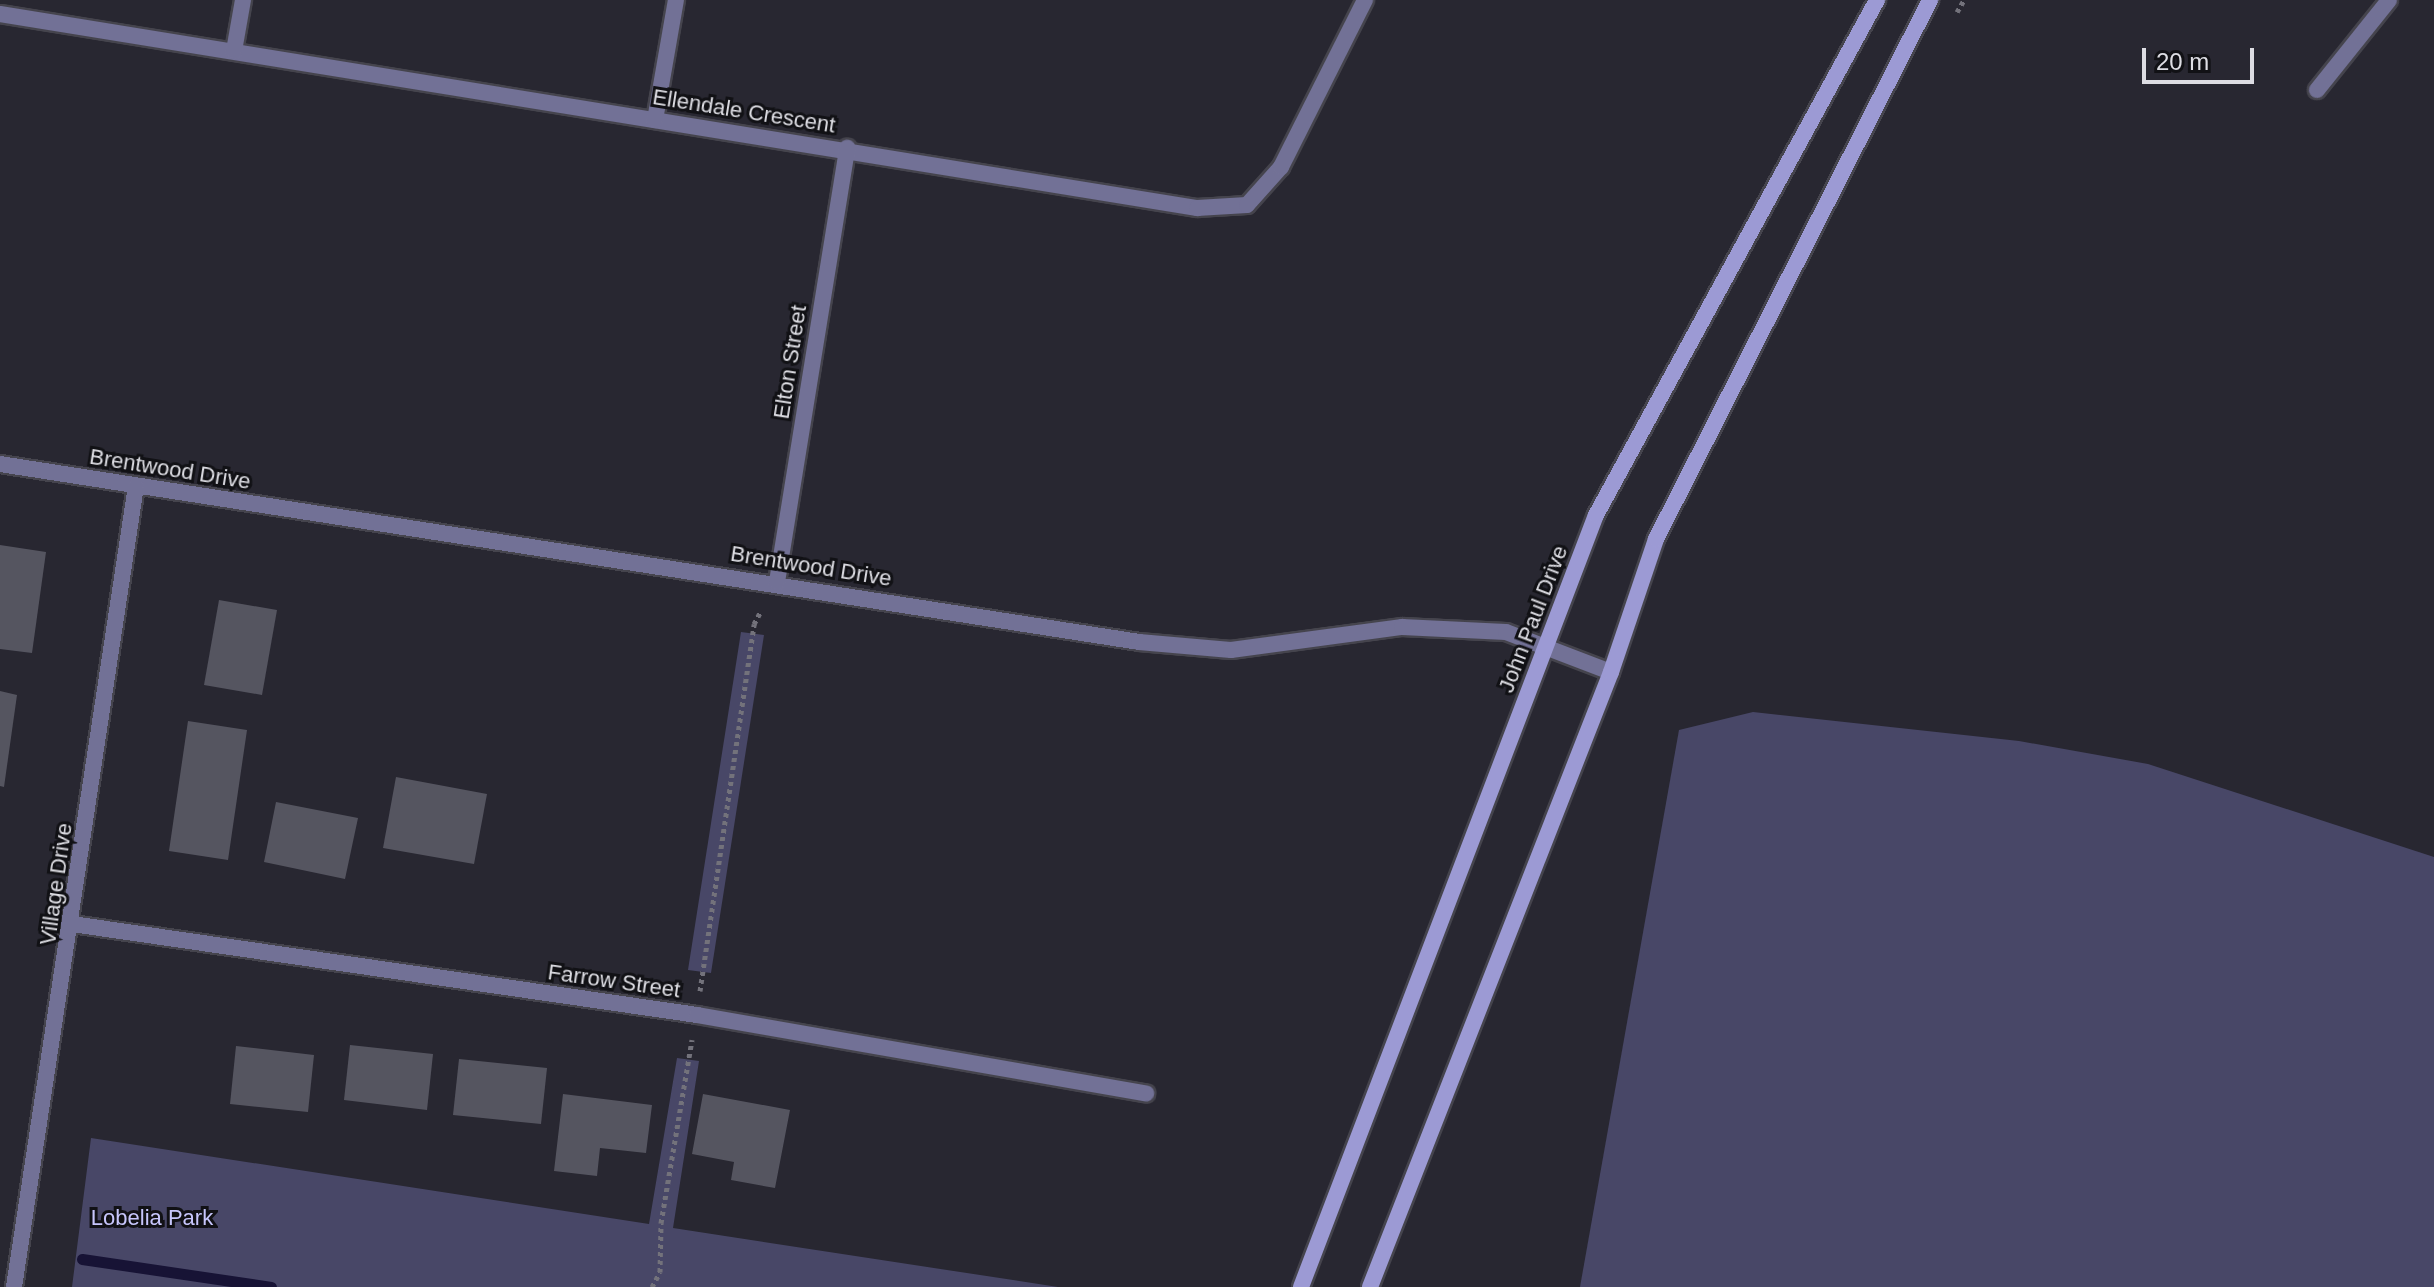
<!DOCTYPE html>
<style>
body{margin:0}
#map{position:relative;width:2434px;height:1287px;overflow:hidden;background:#282731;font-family:Helvetica,sans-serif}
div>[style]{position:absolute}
.green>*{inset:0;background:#484767}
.stream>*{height:11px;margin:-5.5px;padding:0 5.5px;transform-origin:5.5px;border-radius:5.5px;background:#171335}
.building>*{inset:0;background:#555560}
.path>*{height:5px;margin-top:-2.5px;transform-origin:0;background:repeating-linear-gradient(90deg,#73727b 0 4px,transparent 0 8px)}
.roads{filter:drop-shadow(2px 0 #45444d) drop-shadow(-2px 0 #45444d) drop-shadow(0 2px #45444d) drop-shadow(0 -2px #45444d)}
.lane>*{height:16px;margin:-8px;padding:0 8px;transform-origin:8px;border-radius:8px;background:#727196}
.street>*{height:16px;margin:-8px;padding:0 8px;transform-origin:8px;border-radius:8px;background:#727196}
.secondary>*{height:16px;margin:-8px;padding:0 8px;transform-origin:8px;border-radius:8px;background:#9c9ad4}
span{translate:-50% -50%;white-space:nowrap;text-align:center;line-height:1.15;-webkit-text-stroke:6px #111115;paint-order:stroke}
.street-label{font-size:22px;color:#dddde3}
.park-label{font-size:22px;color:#c7c6fc}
.scale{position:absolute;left:2142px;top:48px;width:112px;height:36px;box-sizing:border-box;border:4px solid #dddde3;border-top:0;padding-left:10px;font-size:24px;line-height:28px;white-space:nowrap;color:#dddde3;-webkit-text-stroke:6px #111115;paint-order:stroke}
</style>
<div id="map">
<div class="green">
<div style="clip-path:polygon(741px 632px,764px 635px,711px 973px,688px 970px)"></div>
<div style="clip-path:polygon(1753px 712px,2019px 741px,2148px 764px,2434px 857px,2434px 1287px,1580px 1287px,1679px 730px)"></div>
<div style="clip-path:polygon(677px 1058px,699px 1061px,673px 1228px,1058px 1287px,72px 1287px,91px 1138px,649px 1224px)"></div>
</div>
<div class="stream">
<div style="left:82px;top:1259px;width:191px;rotate:8.4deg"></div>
</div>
<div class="building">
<div style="clip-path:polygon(0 545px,46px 552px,32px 653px,0 649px)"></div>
<div style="clip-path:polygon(219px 600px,277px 610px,262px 695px,204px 685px)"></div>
<div style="clip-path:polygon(0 691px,17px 695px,4px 787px,0 786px)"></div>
<div style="clip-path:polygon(188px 721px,247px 730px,228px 860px,169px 851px)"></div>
<div style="clip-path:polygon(396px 777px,487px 794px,474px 864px,383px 848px)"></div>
<div style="clip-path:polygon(276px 802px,358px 818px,345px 879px,264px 862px)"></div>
<div style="clip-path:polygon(350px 1045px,433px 1054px,427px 1110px,344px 1100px)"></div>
<div style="clip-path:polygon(236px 1046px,314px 1055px,308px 1112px,230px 1104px)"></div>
<div style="clip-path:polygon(459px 1059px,547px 1068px,541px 1124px,453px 1115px)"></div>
<div style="clip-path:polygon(563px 1094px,652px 1105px,646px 1153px,600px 1148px,597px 1176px,554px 1171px)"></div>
<div style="clip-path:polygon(703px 1094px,790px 1110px,775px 1188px,731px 1180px,734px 1162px,692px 1154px)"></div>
</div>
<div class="path">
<div style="left:1957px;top:12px;width:14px;rotate:-60deg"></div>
<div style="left:700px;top:991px;width:371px;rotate:-81.6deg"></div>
<div style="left:754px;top:624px;width:15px;rotate:-62deg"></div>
<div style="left:652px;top:1287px;width:17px;rotate:-62deg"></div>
<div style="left:660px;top:1272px;width:49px;rotate:-88.8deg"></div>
<div style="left:661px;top:1223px;width:186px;rotate:-80.4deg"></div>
</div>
<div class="roads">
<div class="lane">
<div style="left:2317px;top:90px;width:115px;rotate:-51.3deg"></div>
</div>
<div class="street">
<div style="left:0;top:14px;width:1213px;rotate:9.21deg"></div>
<div style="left:1197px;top:208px;width:50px;rotate:-3.4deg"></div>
<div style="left:1247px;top:205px;width:51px;rotate:-48.2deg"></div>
<div style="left:1281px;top:167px;width:187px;rotate:-63.3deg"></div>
<div style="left:234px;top:51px;width:52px;rotate:-80deg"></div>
<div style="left:655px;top:120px;width:122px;rotate:-80.1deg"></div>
<div style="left:0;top:464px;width:1153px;rotate:8.88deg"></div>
<div style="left:1139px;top:642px;width:92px;rotate:5deg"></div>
<div style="left:1231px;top:650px;width:173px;rotate:-7.7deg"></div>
<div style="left:1402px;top:627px;width:104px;rotate:2.8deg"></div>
<div style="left:1506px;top:632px;width:112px;rotate:20.9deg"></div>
<div style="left:777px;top:582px;width:440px;rotate:-80.8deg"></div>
<div style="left:72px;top:924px;width:632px;rotate:8.28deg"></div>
<div style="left:697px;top:1015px;width:456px;rotate:9.9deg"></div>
<div style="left:14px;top:1287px;width:810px;rotate:-81.34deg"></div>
</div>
<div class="secondary">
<div style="left:1301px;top:1287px;width:826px;rotate:-69.09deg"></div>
<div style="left:1596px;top:515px;width:587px;rotate:-61.38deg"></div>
<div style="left:1370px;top:1287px;width:661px;rotate:-68.6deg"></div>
<div style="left:1611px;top:672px;width:140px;rotate:-71.3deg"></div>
<div style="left:1656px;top:539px;width:605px;rotate:-63.05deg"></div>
</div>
</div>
<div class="street-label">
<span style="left:744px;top:111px;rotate:9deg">Ellendale Crescent</span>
<span style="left:790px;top:362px;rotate:-81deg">Elton Street</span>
<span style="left:170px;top:469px;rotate:9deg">Brentwood Drive</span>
<span style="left:811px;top:566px;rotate:9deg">Brentwood Drive</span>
<span style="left:1533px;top:619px;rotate:-69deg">John Paul Drive</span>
<span style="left:56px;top:884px;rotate:-82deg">Village Drive</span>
<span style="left:614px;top:981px;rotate:8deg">Farrow Street</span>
</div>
<div class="park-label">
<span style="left:152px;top:1218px">Lobelia Park</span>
</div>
<div class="scale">20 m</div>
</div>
